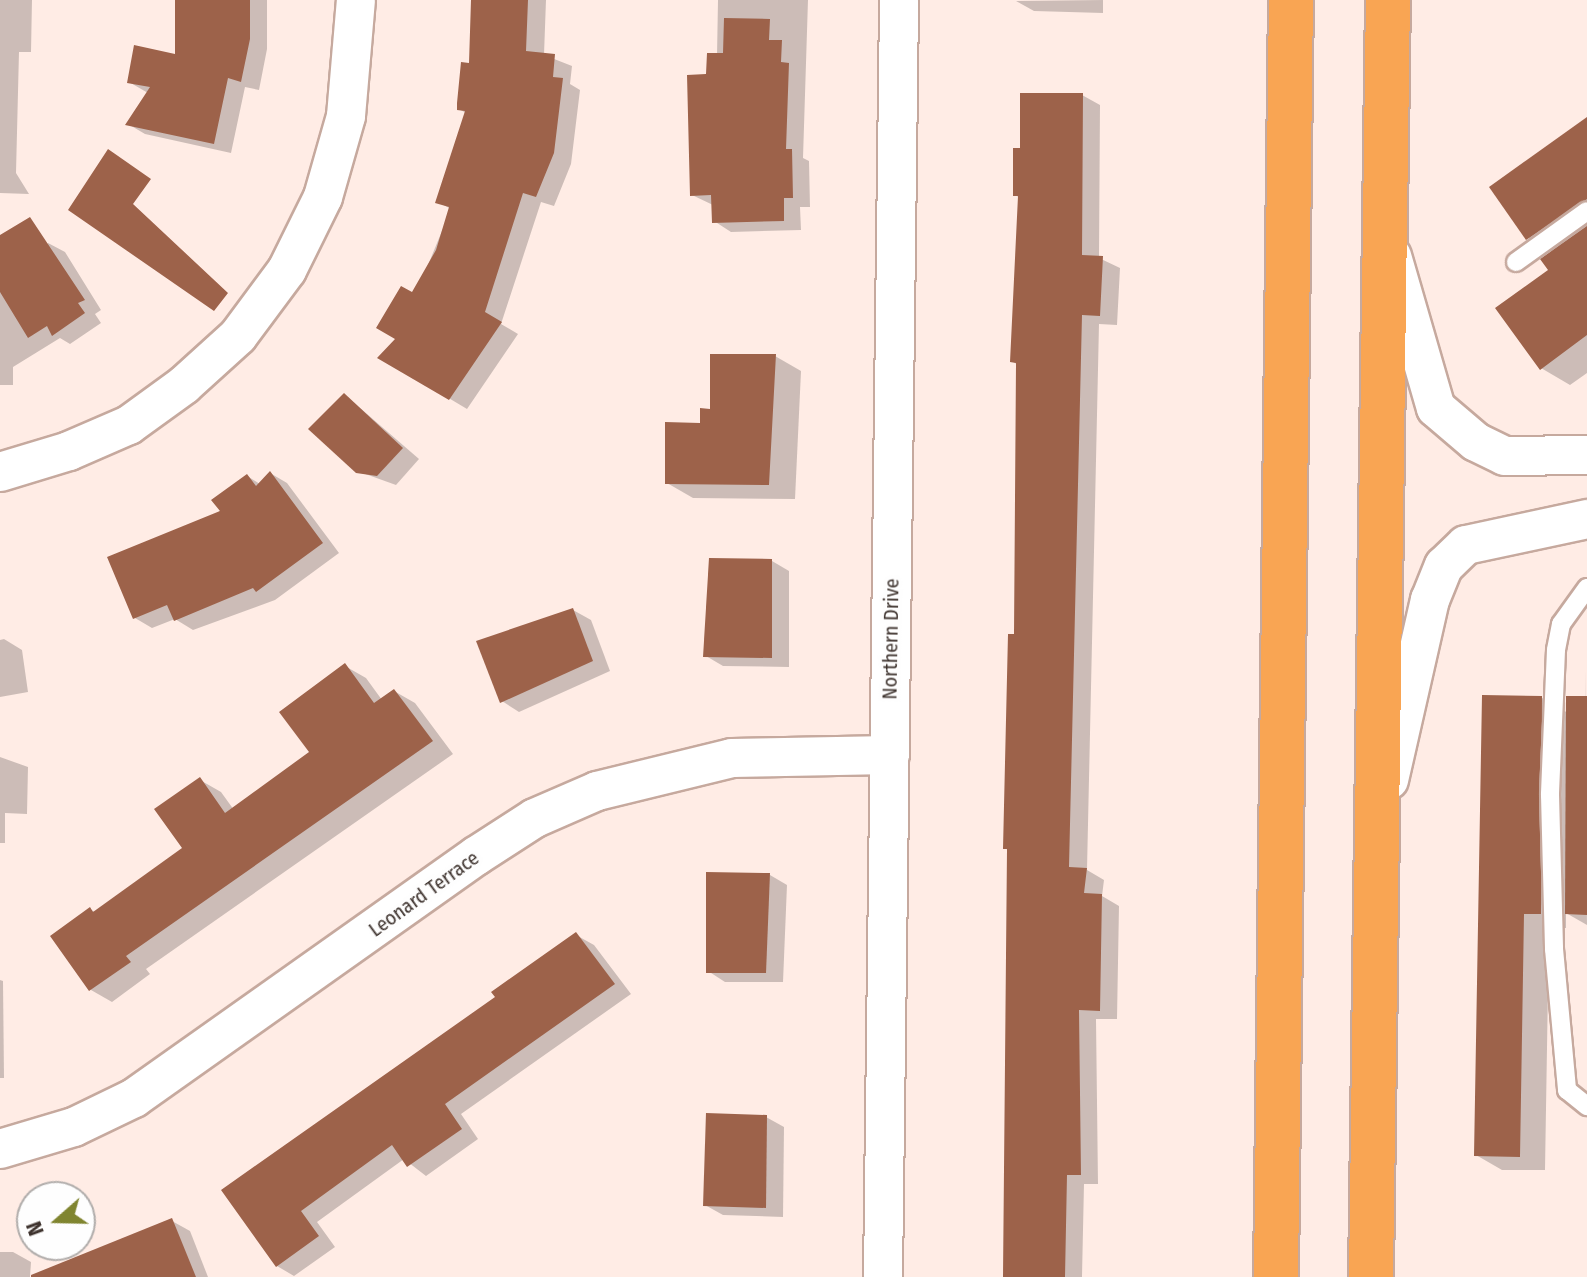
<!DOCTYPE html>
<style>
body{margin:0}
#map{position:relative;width:1587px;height:1277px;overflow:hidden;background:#ffece5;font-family:"Fira Sans Condensed",sans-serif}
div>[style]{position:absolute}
.shadow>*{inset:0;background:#0003}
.building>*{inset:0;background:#9d624a}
.roads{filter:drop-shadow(2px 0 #c6a99e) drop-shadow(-2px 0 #c6a99e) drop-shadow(0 2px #c6a99e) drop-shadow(0 -2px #c6a99e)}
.lane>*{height:18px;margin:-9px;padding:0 9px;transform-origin:9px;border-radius:9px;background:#fff}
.street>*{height:38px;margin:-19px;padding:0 19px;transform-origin:19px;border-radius:19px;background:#fff}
.highway>*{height:44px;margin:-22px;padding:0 22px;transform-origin:22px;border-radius:22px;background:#f9a553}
span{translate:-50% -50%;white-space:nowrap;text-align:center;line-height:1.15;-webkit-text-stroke:8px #fefefe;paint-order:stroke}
.street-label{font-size:20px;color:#3e332e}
.north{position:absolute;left:16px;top:1181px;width:80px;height:80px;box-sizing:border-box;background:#fefefe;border:2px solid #b1adab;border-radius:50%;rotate:250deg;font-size:22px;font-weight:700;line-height:32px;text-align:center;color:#3e332e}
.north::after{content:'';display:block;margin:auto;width:28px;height:36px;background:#808530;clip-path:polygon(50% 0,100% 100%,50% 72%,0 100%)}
</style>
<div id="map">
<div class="shadow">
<div style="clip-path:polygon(0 0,32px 0,31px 52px,19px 52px,16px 173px,29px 194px,0 193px)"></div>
<div style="clip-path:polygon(177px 0,267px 0,267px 49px,259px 90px,245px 87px,231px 153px,145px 134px,128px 124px,148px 93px,129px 82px,177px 56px)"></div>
<div style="clip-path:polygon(473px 0,546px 0,544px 55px,572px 66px,570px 84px,580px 90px,571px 164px,554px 206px,541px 202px,501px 324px,518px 334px,467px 409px,380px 357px,398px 338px,451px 209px,438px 202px,466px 113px,459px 109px,471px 65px)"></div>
<div style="clip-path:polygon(718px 0,808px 0,803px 158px,809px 161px,810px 207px,800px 207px,801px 230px,731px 232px,714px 221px,713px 205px,692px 195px,708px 76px,717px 55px)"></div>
<div style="clip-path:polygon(1103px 0,1103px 13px,1034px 11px,1016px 1px)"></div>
<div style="clip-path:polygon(1082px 95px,1100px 105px,1099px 258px,1120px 268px,1117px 325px,1099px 324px,1087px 870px,1104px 880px,1102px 896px,1119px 906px,1117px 1019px,1096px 1019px,1098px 1184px,1084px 1184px,1082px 1277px,1005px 1277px,1009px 851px,1005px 848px,1016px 636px,1018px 365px,1012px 361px,1020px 198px,1015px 195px,1022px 149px)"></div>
<div style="clip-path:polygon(1587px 119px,1587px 373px,1570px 385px,1541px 368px,1553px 253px,1528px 238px)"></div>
<div style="clip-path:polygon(48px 243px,65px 252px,101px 310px,95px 314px,101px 323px,70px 344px,60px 338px,13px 367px,13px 385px,0 385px,0 253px,42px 252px)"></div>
<div style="clip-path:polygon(775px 356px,801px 371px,795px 499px,693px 498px,667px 483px,712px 411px)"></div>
<div style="clip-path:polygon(345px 395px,419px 459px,396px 485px,357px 471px)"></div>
<div style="clip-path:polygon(270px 473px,287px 483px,339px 553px,275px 600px,193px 630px,175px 619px,152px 628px,135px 618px,247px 476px,260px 484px)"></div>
<div style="clip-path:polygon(772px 561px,789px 571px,789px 667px,723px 666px,706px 656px)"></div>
<div style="clip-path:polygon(573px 610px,591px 620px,610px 671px,519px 712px,502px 701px)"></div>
<div style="clip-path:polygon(4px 639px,22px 650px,28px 692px,0 697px,0 719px,0 640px)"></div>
<div style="clip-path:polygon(345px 666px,366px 678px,382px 700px,394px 691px,415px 703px,453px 754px,146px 969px,150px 974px,112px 1002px,91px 990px,90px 909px,96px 913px,185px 849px,200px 780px,221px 792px,234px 810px,312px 753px)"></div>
<div style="clip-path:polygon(1585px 667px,1587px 925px,1566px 913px,1566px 928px,1549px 927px,1545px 1170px,1502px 1170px,1476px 1155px,1542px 698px,1568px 713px,1585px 698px)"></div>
<div style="clip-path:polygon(0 757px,28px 767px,27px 814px,5px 813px,5px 843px,0 843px)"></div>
<div style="clip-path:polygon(708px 874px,770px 875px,787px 885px,783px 982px,725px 982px,708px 971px)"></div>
<div style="clip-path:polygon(576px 935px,594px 945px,631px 994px,461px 1114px,478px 1139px,426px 1176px,404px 1159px,317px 1222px,335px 1247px,294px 1276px,277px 1266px,224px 1190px,498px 997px)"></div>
<div style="clip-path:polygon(0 980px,3px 981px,4px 1078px,0 1078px)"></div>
<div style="clip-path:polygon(766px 1117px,784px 1127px,783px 1217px,723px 1215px,705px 1205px)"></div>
<div style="clip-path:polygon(172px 1221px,190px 1231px,208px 1277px,85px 1277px)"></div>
<div style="clip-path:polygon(0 1252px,13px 1252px,31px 1262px,30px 1277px,0 1277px)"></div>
</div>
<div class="building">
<div style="clip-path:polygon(175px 0,250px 0,250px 39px,241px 82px,228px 78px,214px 144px,125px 125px,150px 87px,127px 83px,134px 45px,175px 54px)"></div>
<div style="clip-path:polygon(471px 0,528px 0,526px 51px,555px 54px,553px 77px,563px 78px,554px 153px,536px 197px,523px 193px,485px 312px,502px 322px,449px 400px,377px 358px,395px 339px,376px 328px,401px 286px,412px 292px,436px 250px,449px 207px,435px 203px,465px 111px,457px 110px,457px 103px,461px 62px,469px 63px)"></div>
<div style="clip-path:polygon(724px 18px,770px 19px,769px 40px,782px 40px,781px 62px,789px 63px,786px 149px,792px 149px,793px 198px,784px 198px,784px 221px,712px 223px,711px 195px,690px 196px,687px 75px,706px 74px,707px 53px,723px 53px)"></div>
<div style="clip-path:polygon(1020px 93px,1083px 93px,1082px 255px,1103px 256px,1100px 316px,1082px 315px,1069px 867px,1087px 868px,1084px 893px,1102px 894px,1100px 1011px,1079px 1010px,1081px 1175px,1067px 1175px,1065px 1277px,1003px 1277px,1007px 849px,1003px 849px,1008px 634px,1014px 634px,1016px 363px,1010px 362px,1018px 196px,1013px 196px,1013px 148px,1020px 148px)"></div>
<div style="clip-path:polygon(1587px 117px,1587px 199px,1526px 240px,1489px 187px)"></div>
<div style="clip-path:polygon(108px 149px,151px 179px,133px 204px,228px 293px,214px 311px,68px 210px)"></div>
<div style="clip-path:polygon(30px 217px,85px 300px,78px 303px,85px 313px,52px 336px,47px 326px,28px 338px,0 292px,0 235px)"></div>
<div style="clip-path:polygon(1587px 226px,1587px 335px,1540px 370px,1495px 308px,1548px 270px,1540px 259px)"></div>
<div style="clip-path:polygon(710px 354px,776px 354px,769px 485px,665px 484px,665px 422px,700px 423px,700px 408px,710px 409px)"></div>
<div style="clip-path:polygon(344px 393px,403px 448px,377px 476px,356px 473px,308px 429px)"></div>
<div style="clip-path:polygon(270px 471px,323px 543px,256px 592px,253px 588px,174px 621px,167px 605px,133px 619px,107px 557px,220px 511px,211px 500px,247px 474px,256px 486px)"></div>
<div style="clip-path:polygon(709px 558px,772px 559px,772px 658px,703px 657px)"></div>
<div style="clip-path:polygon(573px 608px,593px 661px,500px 703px,476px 641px)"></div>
<div style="clip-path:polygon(345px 663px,374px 703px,394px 689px,433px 741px,126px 956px,131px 962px,89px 991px,50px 936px,90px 907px,93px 912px,182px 848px,154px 809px,200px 777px,225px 813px,309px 752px,279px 712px)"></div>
<div style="clip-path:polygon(1482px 695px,1542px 696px,1541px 914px,1524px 914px,1520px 1157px,1474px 1156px)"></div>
<div style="clip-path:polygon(1566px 696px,1587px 696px,1587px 915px,1565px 914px)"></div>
<div style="clip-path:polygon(706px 872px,770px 873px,766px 973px,706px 973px)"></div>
<div style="clip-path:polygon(576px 932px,615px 984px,445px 1104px,462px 1129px,407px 1167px,392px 1145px,301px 1211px,319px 1236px,276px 1267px,221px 1190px,495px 997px,491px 992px)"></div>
<div style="clip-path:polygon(706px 1113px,767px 1115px,766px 1208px,703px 1206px)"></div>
<div style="clip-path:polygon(172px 1218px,196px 1277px,31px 1277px,31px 1275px)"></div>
</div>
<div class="roads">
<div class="lane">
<div style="left:1516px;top:262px;width:87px;rotate:-35.7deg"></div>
<div style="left:1587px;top:588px;width:44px;rotate:125.8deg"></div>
<div style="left:1561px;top:624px;width:26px;rotate:101deg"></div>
<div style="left:1556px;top:650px;width:145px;rotate:92.4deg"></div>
<div style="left:1550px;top:795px;width:154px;rotate:88.5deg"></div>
<div style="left:1554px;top:949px;width:142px;rotate:84.7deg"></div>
<div style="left:1567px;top:1090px;width:26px;rotate:39deg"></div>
</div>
<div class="street">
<div style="left:1392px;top:256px;width:158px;rotate:73.9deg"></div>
<div style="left:1436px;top:408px;width:52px;rotate:40.4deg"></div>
<div style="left:1476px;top:442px;width:32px;rotate:26deg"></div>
<div style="left:1505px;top:456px;width:82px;rotate:-0.7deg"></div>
<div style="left:0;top:472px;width:72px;rotate:-16.9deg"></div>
<div style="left:69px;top:451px;width:65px;rotate:-23.4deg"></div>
<div style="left:129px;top:425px;width:68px;rotate:-36deg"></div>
<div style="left:184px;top:385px;width:73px;rotate:-42.2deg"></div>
<div style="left:238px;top:336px;width:82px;rotate:-53.4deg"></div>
<div style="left:287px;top:270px;width:81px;rotate:-63.7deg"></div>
<div style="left:323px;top:197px;width:84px;rotate:-74.1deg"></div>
<div style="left:346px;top:116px;width:116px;rotate:-85.1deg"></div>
<div style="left:1389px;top:780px;width:185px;rotate:-77.2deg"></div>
<div style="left:1430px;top:600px;width:37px;rotate:-68deg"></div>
<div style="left:1444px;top:566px;width:30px;rotate:-44deg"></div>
<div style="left:1466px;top:545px;width:124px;rotate:-12.1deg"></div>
<div style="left:0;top:1149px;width:77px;rotate:-16.6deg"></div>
<div style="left:74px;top:1127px;width:67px;rotate:-25.8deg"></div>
<div style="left:134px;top:1098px;width:419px;rotate:-35.3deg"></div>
<div style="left:476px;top:856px;width:70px;rotate:-32.8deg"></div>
<div style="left:535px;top:818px;width:68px;rotate:-23.5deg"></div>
<div style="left:597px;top:791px;width:139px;rotate:-13.7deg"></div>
<div style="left:732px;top:758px;width:158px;rotate:-1.1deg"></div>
<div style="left:883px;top:1277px;width:1277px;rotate:-89.28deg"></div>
</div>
<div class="highway">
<div style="left:1276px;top:1277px;width:1277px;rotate:-89.33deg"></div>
<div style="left:1371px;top:1277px;width:1277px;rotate:-89.24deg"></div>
</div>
</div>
<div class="street-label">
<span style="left:891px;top:639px;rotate:-89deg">Northern Drive</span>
<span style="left:424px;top:894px;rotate:-36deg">Leonard Terrace</span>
</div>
<div class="north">N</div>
</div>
